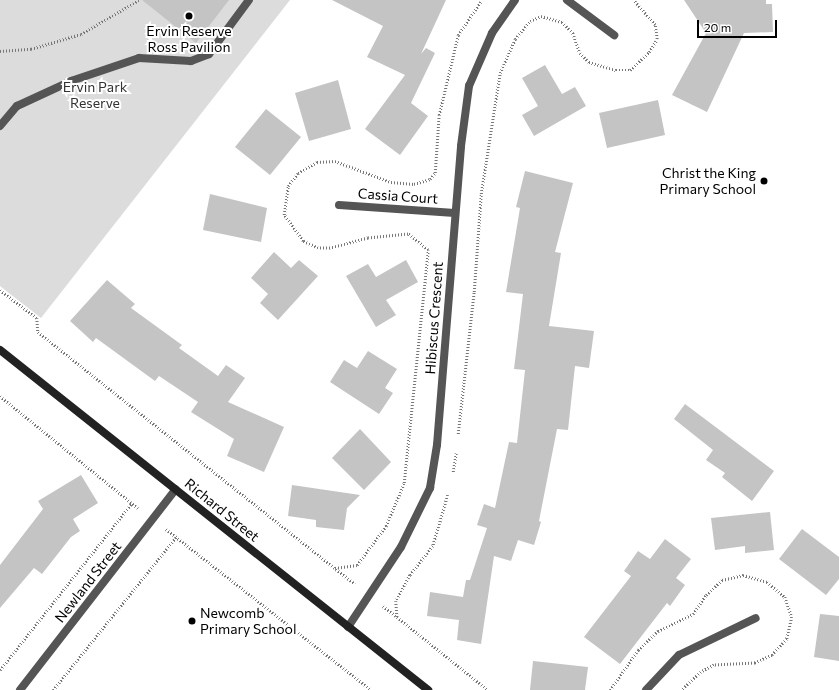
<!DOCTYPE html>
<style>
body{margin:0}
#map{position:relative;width:839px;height:690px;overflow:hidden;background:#fff;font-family:Commissioner,sans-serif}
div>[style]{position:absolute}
.green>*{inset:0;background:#dcdcdc}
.building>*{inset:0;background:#c4c4c4}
.path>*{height:2.5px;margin-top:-1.25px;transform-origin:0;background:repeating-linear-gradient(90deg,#777 0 1px,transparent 0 3px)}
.lane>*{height:8px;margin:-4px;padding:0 4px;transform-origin:4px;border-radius:4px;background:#555}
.street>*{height:8px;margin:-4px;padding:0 4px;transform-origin:4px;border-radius:4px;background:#555}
.secondary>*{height:8px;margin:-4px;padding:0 4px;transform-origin:4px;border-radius:4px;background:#222}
.dots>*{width:11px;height:11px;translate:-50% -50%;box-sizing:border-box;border:2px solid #fff;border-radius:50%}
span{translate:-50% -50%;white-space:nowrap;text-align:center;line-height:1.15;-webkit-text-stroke:4px #fff;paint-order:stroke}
.poi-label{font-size:14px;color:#000}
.right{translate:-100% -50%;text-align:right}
.left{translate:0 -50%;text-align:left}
.park-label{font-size:14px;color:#333}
.street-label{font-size:14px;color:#000}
.scale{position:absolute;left:697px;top:20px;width:80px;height:18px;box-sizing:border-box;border:2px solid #000;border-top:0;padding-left:5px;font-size:12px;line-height:14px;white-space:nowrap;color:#000;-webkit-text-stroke:3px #fff;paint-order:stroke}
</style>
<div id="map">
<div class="green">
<div style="clip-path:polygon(0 0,290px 0,41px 318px,0 286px)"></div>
</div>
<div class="building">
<div style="clip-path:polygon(142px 0,229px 0,196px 43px)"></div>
<div style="clip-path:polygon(332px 0,446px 0,421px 54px,426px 48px,435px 53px,411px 103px,428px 116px,400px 155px,365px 129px,405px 75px,367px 57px,383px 26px)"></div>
<div style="clip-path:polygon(684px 0,766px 0,766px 4px,772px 4px,773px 32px,744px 33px,707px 112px,672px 95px,706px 33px)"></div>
<div style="clip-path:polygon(545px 65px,562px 94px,575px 87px,586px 106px,534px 136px,522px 115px,538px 106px,522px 78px)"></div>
<div style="clip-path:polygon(338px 80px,351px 129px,309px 141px,295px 93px)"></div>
<div style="clip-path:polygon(658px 100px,665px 135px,607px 148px,599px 113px)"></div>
<div style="clip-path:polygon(266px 109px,301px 137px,270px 175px,235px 147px)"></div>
<div style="clip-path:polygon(525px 171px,573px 183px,555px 252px,561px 253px,549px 326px,594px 331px,589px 368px,575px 366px,568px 430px,557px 429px,539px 521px,541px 522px,534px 545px,518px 540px,511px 561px,494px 556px,481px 644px,457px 640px,459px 620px,427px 616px,430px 592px,463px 597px,466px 580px,470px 580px,487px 528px,477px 525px,484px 504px,495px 508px,509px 442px,517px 443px,525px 370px,514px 369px,523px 294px,506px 292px,520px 208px,516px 207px)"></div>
<div style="clip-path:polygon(210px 194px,267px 208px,261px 242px,203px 230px)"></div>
<div style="clip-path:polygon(274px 252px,291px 268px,299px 260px,318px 276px,278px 320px,260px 303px,268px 294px,251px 278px)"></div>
<div style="clip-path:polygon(406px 260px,418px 282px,386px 300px,396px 315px,376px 327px,346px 276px,368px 264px,376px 277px)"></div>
<div style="clip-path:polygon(107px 280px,135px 304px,131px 308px,182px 345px,179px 348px,218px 376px,226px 365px,245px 378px,228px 402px,284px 427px,264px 472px,227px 456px,234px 439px,191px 412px,198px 402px,159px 376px,155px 381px,96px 338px,93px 342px,70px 321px)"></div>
<div style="clip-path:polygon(368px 351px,397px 369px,385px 388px,393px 393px,379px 414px,330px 382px,344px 360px,357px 368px)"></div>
<div style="clip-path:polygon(685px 404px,774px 471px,752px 501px,722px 477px,725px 473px,706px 460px,713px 450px,674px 419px)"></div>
<div style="clip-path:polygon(360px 429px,391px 462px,364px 490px,332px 458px)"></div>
<div style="clip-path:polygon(81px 475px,98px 503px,73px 519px,80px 531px,71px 537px,42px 574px,34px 568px,0 608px,0 565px,43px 509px,38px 501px)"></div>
<div style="clip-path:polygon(292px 485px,360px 495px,347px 508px,344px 530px,316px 527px,316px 520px,288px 516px)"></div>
<div style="clip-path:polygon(770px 512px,774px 550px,745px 553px,745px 546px,715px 550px,711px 518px)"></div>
<div style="clip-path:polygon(802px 529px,839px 557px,839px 579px,826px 595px,779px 559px)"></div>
<div style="clip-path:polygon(665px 539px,691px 559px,676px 578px,685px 585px,670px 606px,667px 603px,620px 664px,584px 637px,631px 576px,624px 571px,638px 551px,650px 559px)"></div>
<div style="clip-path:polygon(820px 614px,839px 616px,839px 661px,814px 657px)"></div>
<div style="clip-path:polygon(533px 661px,588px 667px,585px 690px,530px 690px)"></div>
</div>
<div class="path">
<div style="left:0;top:51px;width:31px;rotate:-4deg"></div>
<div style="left:31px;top:49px;width:52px;rotate:-16.7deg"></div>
<div style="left:81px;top:34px;width:67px;rotate:-30.4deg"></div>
<div style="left:0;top:290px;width:46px;rotate:37.1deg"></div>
<div style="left:37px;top:318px;width:14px;rotate:86deg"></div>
<div style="left:38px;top:332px;width:379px;rotate:38.5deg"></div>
<div style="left:335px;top:568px;width:22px;rotate:-8deg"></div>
<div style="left:357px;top:565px;width:49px;rotate:-53.4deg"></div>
<div style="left:386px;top:526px;width:47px;rotate:-67.3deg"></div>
<div style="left:404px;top:483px;width:234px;rotate:-84.1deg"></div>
<div style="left:428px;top:250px;width:26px;rotate:-141deg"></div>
<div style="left:408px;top:234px;width:40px;rotate:174.3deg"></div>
<div style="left:368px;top:238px;width:39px;rotate:165deg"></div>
<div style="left:330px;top:248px;width:12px;rotate:180deg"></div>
<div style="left:318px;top:248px;width:17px;rotate:-155deg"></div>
<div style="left:303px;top:241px;width:32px;rotate:-126deg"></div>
<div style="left:284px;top:215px;width:29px;rotate:-82deg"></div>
<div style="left:288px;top:186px;width:16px;rotate:-52deg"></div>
<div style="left:298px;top:173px;width:22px;rotate:-30deg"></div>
<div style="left:317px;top:162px;width:18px;rotate:-3deg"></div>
<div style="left:335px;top:161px;width:60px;rotate:20.6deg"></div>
<div style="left:391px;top:182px;width:23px;rotate:5deg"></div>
<div style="left:414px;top:184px;width:17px;rotate:-17deg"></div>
<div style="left:430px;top:179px;width:8px;rotate:-50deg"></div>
<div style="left:435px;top:173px;width:58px;rotate:-86.1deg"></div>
<div style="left:439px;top:115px;width:82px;rotate:-76.6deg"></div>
<div style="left:458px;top:35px;width:42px;rotate:-55.6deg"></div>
<div style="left:0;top:396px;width:178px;rotate:39.1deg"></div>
<div style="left:458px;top:434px;width:143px;rotate:-83.6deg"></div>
<div style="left:474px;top:292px;width:98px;rotate:-85.9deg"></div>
<div style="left:481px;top:194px;width:122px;rotate:-81.1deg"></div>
<div style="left:500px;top:73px;width:37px;rotate:-66deg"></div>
<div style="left:515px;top:39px;width:23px;rotate:-50deg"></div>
<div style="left:530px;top:21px;width:12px;rotate:-24deg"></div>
<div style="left:541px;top:16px;width:22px;rotate:16deg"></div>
<div style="left:562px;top:22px;width:16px;rotate:45deg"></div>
<div style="left:573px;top:33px;width:21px;rotate:71deg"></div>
<div style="left:580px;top:53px;width:13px;rotate:45deg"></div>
<div style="left:589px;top:62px;width:28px;rotate:17deg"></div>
<div style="left:616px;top:70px;width:14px"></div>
<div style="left:630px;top:70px;width:26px;rotate:-43deg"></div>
<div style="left:649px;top:52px;width:15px;rotate:-58deg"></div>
<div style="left:657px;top:39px;width:14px;rotate:-98deg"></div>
<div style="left:655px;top:25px;width:33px;rotate:-131deg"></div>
<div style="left:453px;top:472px;width:19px;rotate:-81deg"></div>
<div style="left:448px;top:495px;width:53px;rotate:106.4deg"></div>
<div style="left:433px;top:546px;width:37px;rotate:128deg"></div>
<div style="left:410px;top:575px;width:30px;rotate:118deg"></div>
<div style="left:396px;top:601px;width:16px;rotate:86deg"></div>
<div style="left:397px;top:617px;width:117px;rotate:38.7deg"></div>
<div style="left:166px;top:529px;width:261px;rotate:38.1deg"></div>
<div style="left:336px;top:569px;width:24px;rotate:38deg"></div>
<div style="left:383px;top:606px;width:16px;rotate:38deg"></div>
<div style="left:0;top:670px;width:213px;rotate:-51.7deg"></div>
<div style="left:53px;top:690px;width:198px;rotate:-51.2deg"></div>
<div style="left:610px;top:690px;width:49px;rotate:-55deg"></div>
<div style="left:638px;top:650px;width:28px;rotate:-44deg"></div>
<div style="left:658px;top:631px;width:39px;rotate:-26deg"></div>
<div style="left:693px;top:614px;width:23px;rotate:-56deg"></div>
<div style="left:706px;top:595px;width:22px;rotate:-43deg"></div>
<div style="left:722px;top:580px;width:22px;rotate:-13deg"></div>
<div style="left:743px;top:575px;width:25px;rotate:16deg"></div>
<div style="left:767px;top:582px;width:23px;rotate:40deg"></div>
<div style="left:785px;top:597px;width:21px;rotate:71deg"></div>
<div style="left:792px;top:617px;width:23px;rotate:103deg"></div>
<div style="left:787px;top:639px;width:22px;rotate:133deg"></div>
<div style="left:772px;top:655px;width:19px;rotate:155deg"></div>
<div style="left:755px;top:663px;width:41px;rotate:177.2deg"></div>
<div style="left:714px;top:665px;width:15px;rotate:152deg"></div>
<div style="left:701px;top:672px;width:26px;rotate:137deg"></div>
</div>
<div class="lane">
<div style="left:0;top:126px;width:26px;rotate:-50deg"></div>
<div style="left:17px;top:106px;width:60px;rotate:-24.8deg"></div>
<div style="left:71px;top:81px;width:72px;rotate:-18.7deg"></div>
<div style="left:139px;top:58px;width:52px;rotate:3.3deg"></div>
<div style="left:191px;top:61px;width:19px;rotate:-21deg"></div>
<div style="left:209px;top:54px;width:67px;rotate:-53.5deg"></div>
</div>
<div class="street">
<div style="left:567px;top:0;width:59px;rotate:36.7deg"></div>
<div style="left:339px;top:205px;width:116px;rotate:3.9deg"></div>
<div style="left:348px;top:627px;width:96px;rotate:-56.5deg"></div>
<div style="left:401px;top:547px;width:66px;rotate:-63.8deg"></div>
<div style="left:430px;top:488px;width:44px;rotate:-80.8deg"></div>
<div style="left:437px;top:445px;width:300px;rotate:-85.4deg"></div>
<div style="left:461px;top:146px;width:61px;rotate:-82.4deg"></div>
<div style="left:469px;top:86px;width:58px;rotate:-66.5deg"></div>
<div style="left:492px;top:33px;width:40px;rotate:-55.1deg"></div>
<div style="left:20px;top:690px;width:254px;rotate:-52.2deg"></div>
<div style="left:646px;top:690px;width:48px;rotate:-46.7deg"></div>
<div style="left:679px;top:655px;width:85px;rotate:-25.7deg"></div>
</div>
<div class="secondary">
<div style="left:0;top:350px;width:547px;rotate:38.46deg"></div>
</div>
<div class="dots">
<div style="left:189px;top:16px;background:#000"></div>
<div style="left:764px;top:181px;background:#000"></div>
<div style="left:192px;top:621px;background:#000"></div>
</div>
<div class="poi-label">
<span style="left:189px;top:39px">Ervin Reserve<br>Ross Pavilion</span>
<span class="right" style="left:756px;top:181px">Christ the King<br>Primary School</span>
<span class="left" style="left:200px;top:621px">Newcomb<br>Primary School</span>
</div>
<div class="park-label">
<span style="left:95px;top:95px">Ervin Park<br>Reserve</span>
</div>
<div class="street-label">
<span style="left:398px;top:196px;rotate:4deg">Cassia Court</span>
<span style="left:434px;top:318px;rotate:-86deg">Hibiscus Crescent</span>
<span style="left:222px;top:510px;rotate:39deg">Richard Street</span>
<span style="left:88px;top:582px;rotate:-52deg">Newland Street</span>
</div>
<div class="scale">20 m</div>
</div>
